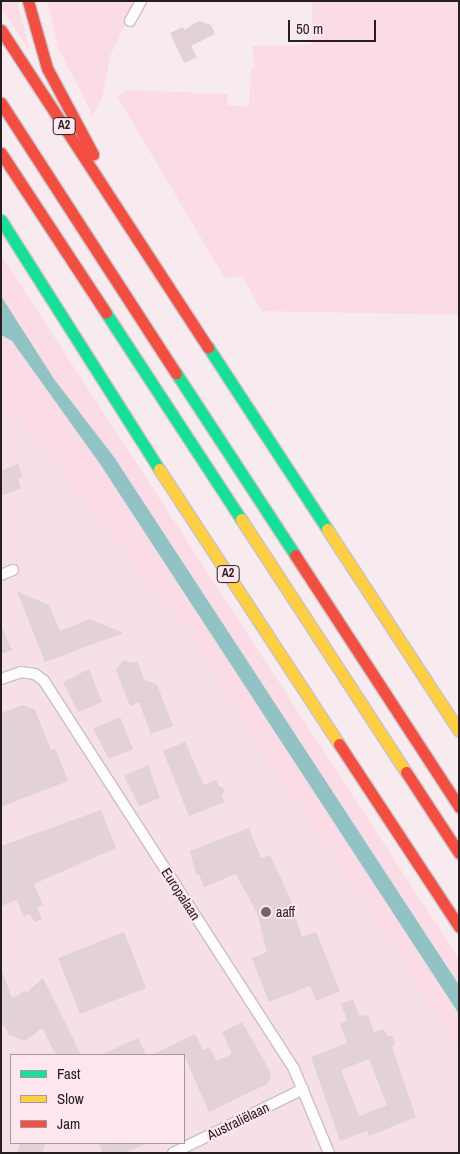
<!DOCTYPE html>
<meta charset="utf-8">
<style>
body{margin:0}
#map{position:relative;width:460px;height:1154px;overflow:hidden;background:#f8ebef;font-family:"Archivo Narrow",sans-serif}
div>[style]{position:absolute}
.built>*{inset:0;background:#f6dfe7}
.green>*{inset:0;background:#fadbe6}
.water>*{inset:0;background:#91c3c5}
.building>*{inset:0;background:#e2d1d6}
.roads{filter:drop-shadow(1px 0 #cac1c4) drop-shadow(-1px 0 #cac1c4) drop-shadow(0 1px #cac1c4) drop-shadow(0 -1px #cac1c4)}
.street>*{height:10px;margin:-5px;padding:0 5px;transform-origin:5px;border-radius:5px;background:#fefcfd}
.fast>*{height:11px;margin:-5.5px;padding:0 5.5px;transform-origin:5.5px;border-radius:5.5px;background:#16e098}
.slow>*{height:11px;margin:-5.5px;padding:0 5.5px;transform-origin:5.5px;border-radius:5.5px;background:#ffcf43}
.jam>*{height:11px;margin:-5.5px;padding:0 5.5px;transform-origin:5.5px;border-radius:5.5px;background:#f24e42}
.dots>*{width:14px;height:14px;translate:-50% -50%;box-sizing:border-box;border:2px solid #fde6ee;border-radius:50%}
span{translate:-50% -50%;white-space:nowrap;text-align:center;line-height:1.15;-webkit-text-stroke:4px #fde6ee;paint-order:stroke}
.shield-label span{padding:1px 4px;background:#fde6ee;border:1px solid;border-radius:4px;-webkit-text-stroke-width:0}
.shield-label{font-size:12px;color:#261e20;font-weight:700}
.street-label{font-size:14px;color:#261e20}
.poi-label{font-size:14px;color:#261e20}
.left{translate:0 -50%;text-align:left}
.frame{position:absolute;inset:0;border:2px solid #261e20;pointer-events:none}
.legend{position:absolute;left:10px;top:1054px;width:175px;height:90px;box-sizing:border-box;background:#fde6ee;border:1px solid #a7969c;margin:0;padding:6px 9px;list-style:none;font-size:15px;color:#261e20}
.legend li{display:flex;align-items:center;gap:10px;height:25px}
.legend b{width:25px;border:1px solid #a7969c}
.scale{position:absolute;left:288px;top:20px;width:88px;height:22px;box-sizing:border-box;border:2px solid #261e20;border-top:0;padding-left:6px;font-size:15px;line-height:18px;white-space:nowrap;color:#261e20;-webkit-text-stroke:4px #fde6ee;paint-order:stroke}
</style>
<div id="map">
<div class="built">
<div style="clip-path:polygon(evenodd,1px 353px,183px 620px,459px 1045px,459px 1153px,1px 1153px,1px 353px,11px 1055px,184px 1055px,184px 1143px,11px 1143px,11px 1055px)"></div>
</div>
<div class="green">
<div style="clip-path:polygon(1px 1px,17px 1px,30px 51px,1px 9px)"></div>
<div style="clip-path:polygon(47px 1px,137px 1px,110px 56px,102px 98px,93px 116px,58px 47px)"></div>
<div style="clip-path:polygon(312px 1px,459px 1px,459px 315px,262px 311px,242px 276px,227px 278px,223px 275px,119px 100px,117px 96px,128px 90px,228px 94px,227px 105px,249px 107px,251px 70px,255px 66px,252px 46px,312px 45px)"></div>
<div style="clip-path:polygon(1px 255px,459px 959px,459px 985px,114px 457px,54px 379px,1px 296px)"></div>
<div style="clip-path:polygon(1px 335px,12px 341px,100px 464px,459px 1014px,459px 1049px,296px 799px,291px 800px,184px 622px,179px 624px,15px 413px,1px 417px)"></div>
</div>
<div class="water">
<div style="clip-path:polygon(1px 296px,54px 379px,114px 457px,459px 985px,459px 1014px,100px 464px,12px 341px,1px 335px)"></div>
</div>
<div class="building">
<div style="clip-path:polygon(199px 21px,211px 25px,215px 34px,191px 46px,197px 57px,184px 63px,170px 33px,183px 27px,184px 30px)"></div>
<div style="clip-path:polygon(18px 464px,23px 477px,18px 479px,21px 488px,1px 496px,1px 471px)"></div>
<div style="clip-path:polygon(17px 591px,49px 605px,60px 631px,90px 619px,123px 633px,45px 662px)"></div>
<div style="clip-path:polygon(1px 625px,12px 650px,1px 654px)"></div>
<div style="clip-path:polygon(123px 660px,131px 663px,137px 661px,144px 679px,157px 685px,173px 726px,151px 734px,139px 702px,130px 706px,116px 670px)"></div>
<div style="clip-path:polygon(89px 669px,102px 702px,78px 712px,63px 682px)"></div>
<div style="clip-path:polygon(23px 705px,35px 710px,51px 750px,55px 748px,68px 781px,1px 807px,1px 713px)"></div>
<div style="clip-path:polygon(120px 717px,133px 749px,109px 759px,93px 729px)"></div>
<div style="clip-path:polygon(185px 742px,204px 785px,216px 780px,219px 786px,225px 789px,222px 796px,225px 802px,189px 816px,163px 751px)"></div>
<div style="clip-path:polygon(148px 765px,160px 798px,139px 806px,124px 776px)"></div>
<div style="clip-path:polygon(101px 810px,116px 848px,34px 884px,43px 905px,37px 907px,42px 919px,34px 922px,30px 914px,23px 916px,17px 900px,1px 906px,1px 846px)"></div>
<div style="clip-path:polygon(249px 828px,261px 858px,270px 855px,290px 898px,302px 937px,316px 932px,340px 991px,316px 1001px,310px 986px,269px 1002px,252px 958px,267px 952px,257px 913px,236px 874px,204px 887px,199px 874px,196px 875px,190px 851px)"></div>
<div style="clip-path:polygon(124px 932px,146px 988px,80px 1014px,58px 958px)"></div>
<div style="clip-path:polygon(2px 971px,12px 998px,25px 991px,26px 993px,43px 978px,81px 1055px,56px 1055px,42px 1028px,25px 1041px,9px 1035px,4px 1025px,1px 1026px)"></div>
<div style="clip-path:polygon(evenodd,353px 999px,359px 1015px,368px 1016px,374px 1032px,383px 1029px,388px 1036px,393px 1036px,395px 1043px,392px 1047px,416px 1117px,369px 1136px,367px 1131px,340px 1141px,311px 1057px,347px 1043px,340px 1024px,347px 1020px,341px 1004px,353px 999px,369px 1059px,387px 1105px,359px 1116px,341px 1070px,369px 1059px)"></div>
<div style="clip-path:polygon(242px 1022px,271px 1073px,270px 1079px,267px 1084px,209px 1112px,184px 1055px,152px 1055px,195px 1034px,203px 1050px,209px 1047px,217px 1061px,232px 1054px,222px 1032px)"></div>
<div style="clip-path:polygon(138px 1038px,146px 1055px,101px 1055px)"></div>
<div style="clip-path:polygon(21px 1143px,46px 1143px,42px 1153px,16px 1153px)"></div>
<div style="clip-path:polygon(98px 1143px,147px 1143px,126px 1153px,103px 1153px)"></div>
</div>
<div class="roads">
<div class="street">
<div style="left:130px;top:21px;width:23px;rotate:-61deg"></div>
<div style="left:1px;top:575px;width:13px;rotate:-23deg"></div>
<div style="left:1px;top:679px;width:21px;rotate:-19deg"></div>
<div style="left:21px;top:672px;width:14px;rotate:8deg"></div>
<div style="left:35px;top:674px;width:11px;rotate:38deg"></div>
<div style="left:44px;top:681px;width:462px;rotate:57.2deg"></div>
<div style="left:294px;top:1069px;width:91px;rotate:67.4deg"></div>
<div style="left:173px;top:1153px;width:145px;rotate:-26.2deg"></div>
</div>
<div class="fast">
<div style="left:1px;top:220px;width:295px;rotate:57.6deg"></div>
<div style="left:106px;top:313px;width:246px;rotate:56.8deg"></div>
<div style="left:208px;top:347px;width:217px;rotate:56.8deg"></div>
<div style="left:176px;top:373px;width:217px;rotate:56.8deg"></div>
</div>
<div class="slow">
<div style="left:159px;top:469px;width:329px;rotate:56.8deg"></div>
<div style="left:241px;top:519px;width:302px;rotate:56.9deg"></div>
<div style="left:327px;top:529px;width:241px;rotate:56.8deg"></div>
</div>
<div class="jam">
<div style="left:28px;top:1px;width:70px;rotate:74.2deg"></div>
<div style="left:47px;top:68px;width:98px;rotate:61.9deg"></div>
<div style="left:1px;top:30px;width:379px;rotate:56.9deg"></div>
<div style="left:1px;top:103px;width:322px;rotate:57.1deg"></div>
<div style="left:1px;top:153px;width:191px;rotate:56.7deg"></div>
<div style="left:295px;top:555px;width:301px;rotate:56.9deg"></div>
<div style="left:339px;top:744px;width:219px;rotate:56.7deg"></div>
<div style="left:406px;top:772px;width:97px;rotate:56.8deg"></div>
</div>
</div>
<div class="dots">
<div style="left:266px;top:912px;background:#706668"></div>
</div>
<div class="shield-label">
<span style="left:64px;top:126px">A2</span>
<span style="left:228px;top:574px">A2</span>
</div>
<div class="street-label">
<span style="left:181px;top:894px;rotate:57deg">Europalaan</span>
<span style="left:238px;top:1121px;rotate:-26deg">Australiëlaan</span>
</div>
<div class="poi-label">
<span class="left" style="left:276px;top:912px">aaff</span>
</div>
<div class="frame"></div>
<ul class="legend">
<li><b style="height:6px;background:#16e098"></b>Fast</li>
<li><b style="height:6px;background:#ffcf43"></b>Slow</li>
<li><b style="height:6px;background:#f24e42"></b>Jam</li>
</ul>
<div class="scale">50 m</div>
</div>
